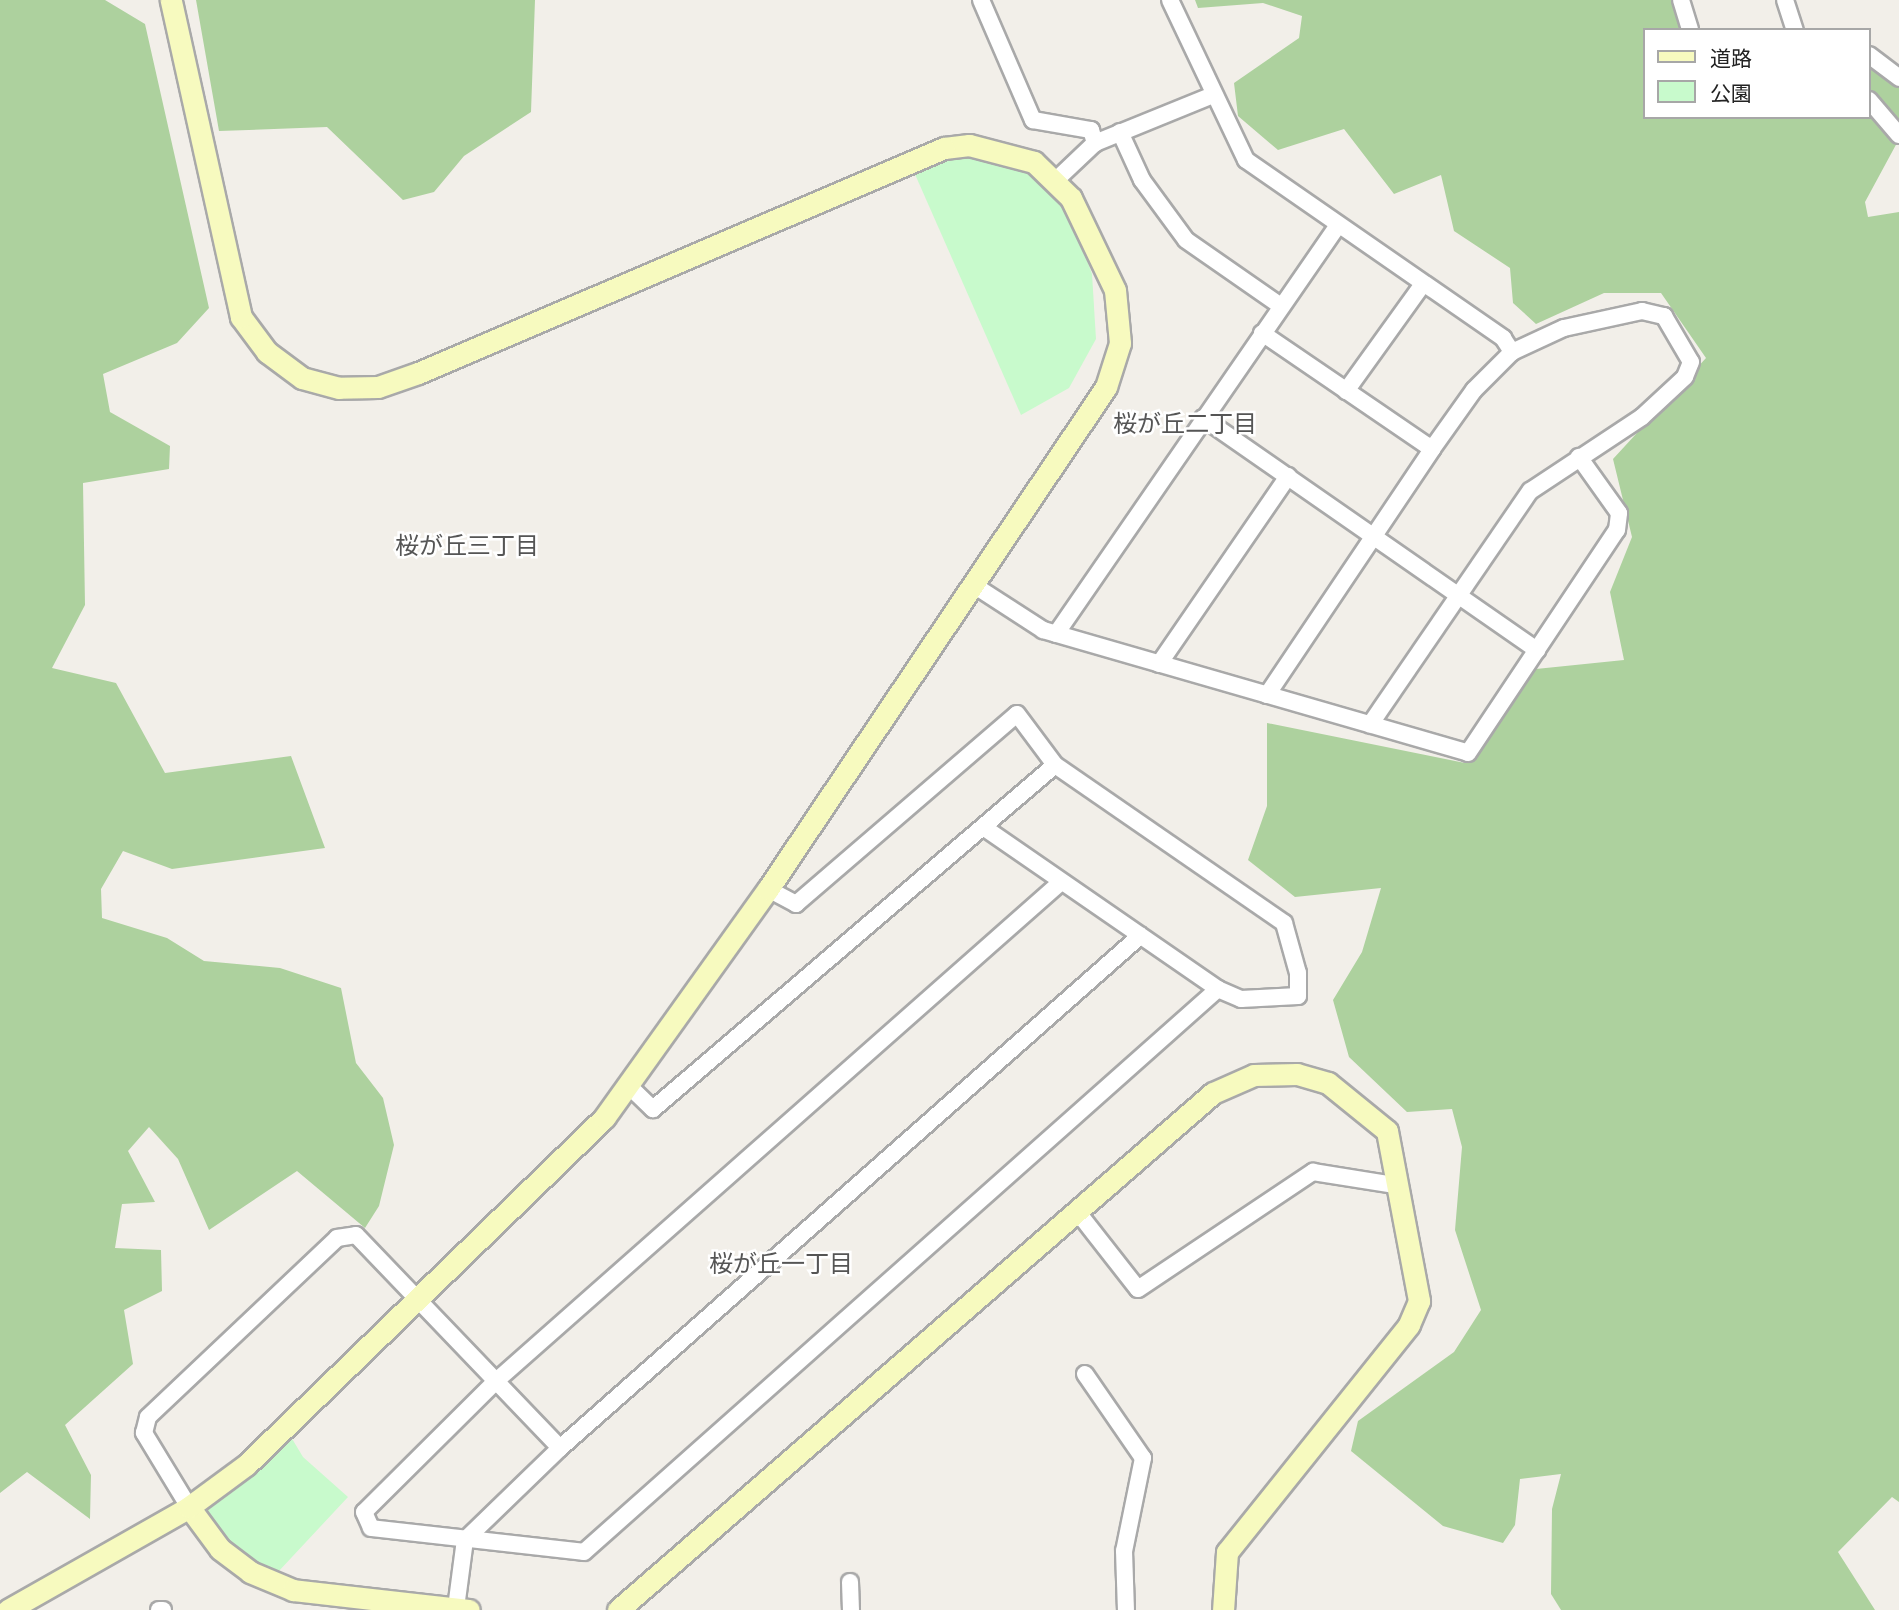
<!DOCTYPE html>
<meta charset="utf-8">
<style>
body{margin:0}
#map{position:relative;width:1899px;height:1610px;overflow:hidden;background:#f2efe9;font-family:Helvetica,"Noto Sans JP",sans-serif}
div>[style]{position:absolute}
.forest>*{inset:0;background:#add19e}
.park>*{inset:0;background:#c8facc}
.roads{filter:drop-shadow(2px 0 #a9a9a9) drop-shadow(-2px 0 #a9a9a9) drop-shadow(0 2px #a9a9a9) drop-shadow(0 -2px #a9a9a9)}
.street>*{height:16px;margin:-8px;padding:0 8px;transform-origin:8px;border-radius:8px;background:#fff}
.secondary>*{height:21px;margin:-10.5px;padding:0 10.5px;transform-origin:10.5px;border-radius:10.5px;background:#f7fabf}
span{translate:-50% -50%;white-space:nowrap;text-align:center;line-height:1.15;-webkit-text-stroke:5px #fff;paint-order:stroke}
.neighbourhood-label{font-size:24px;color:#555}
.legend{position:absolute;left:1643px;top:28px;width:228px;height:91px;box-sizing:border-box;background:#fff;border:2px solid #a7a7a7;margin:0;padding:9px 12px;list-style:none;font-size:21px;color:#222}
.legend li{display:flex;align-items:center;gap:14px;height:35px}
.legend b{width:35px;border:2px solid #a7a7a7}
</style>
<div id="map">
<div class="forest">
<div style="clip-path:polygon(0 0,105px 0,145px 24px,209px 308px,177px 343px,103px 374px,110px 412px,170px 446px,169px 469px,83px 483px,85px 605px,52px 668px,116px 683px,165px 773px,291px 756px,325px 848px,172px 869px,123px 851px,101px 889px,102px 918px,167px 938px,204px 961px,280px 968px,341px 988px,356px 1063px,383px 1098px,394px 1145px,379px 1206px,365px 1228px,297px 1171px,209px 1230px,178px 1159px,149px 1127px,128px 1151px,155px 1202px,122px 1204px,115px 1248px,161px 1250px,162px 1291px,124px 1310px,133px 1364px,65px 1425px,91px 1475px,90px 1519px,27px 1472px,0 1493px)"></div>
<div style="clip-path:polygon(196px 0,535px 0,531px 112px,464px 156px,434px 192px,403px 200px,327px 127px,219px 131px)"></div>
<div style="clip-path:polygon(1195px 0,1674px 0,1684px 30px,1645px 30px,1645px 117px,1869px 117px,1869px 105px,1898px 141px,1865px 202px,1868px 217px,1899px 212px,1899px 1502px,1892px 1497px,1838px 1552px,1875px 1610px,1561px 1610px,1551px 1594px,1552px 1509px,1561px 1474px,1520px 1479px,1515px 1525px,1503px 1543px,1443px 1526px,1351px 1451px,1358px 1421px,1454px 1352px,1481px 1310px,1455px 1230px,1462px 1147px,1452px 1109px,1407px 1112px,1349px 1057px,1333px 1000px,1362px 952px,1381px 888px,1295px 897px,1248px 860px,1267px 806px,1267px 723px,1465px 763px,1536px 669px,1624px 660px,1610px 592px,1632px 537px,1613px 459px,1706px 358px,1661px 293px,1604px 293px,1536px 324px,1513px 303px,1510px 268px,1454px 231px,1441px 175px,1394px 194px,1344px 129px,1278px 150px,1238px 116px,1234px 83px,1299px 38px,1302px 16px,1263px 3px,1198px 8px)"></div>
<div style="clip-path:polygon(1869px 61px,1899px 82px,1899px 128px,1869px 92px)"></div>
</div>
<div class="park">
<div style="clip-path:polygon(968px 153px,1027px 168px,1044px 181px,1074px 225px,1092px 274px,1096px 339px,1069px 388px,1021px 415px,914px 172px)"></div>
<div style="clip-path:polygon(291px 1437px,303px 1457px,348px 1497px,278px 1572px,231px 1551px,202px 1512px)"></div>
</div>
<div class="roads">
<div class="street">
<div style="left:981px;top:0;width:131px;rotate:66.6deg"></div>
<div style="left:1033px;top:120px;width:59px;rotate:9.8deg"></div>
<div style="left:1091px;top:130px;width:14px;rotate:73deg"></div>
<div style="left:1170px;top:0;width:177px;rotate:64.6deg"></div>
<div style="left:1246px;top:160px;width:313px;rotate:34.7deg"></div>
<div style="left:1503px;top:338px;width:17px;rotate:57deg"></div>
<div style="left:1681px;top:0;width:31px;rotate:73deg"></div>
<div style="left:1785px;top:0;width:32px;rotate:72deg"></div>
<div style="left:1869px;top:55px;width:38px;rotate:37deg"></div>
<div style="left:1869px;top:100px;width:46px;rotate:49.4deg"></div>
<div style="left:1120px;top:132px;width:53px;rotate:65.4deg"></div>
<div style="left:1142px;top:180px;width:74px;rotate:53.7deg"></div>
<div style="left:1186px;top:240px;width:116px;rotate:34.8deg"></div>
<div style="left:1056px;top:180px;width:54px;rotate:-43.5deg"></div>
<div style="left:1095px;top:143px;width:125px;rotate:-22.1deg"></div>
<div style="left:1262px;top:333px;width:206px;rotate:34.3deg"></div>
<div style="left:1346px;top:391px;width:132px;rotate:-54.3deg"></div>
<div style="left:1203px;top:418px;width:407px;rotate:34.8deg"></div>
<div style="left:972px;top:584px;width:85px;rotate:32.9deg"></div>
<div style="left:1043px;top:630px;width:442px;rotate:16.1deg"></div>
<div style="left:1468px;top:753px;width:268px;rotate:-56.3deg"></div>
<div style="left:1617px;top:530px;width:17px;rotate:-83deg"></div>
<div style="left:1619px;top:513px;width:69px;rotate:-125.5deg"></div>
<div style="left:1056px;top:634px;width:497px;rotate:-55.4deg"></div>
<div style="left:1159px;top:664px;width:228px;rotate:-55.5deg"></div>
<div style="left:1267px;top:695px;width:296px;rotate:-56.1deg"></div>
<div style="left:1432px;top:449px;width:72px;rotate:-54.6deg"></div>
<div style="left:1474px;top:390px;width:54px;rotate:-45deg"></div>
<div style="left:1512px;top:352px;width:57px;rotate:-24.8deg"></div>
<div style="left:1564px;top:328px;width:80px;rotate:-12.3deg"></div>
<div style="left:1642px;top:311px;width:23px;rotate:13deg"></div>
<div style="left:1664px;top:316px;width:53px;rotate:59.6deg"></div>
<div style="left:1691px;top:362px;width:16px;rotate:112deg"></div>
<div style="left:1685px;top:377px;width:59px;rotate:137.1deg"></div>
<div style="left:1642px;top:417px;width:134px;rotate:146.5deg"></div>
<div style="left:1530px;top:491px;width:283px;rotate:124.4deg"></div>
<div style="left:1061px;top:882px;width:754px;rotate:138.55deg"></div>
<div style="left:496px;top:1381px;width:186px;rotate:135.2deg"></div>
<div style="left:364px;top:1512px;width:17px;rotate:66deg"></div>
<div style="left:371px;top:1528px;width:214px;rotate:6.4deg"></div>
<div style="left:584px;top:1552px;width:848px;rotate:-41.61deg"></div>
<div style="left:768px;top:889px;width:32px;rotate:28deg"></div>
<div style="left:796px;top:904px;width:291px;rotate:-40.7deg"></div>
<div style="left:1017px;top:714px;width:64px;rotate:53.3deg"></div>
<div style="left:1055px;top:765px;width:278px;rotate:34.6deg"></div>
<div style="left:1284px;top:923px;width:52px;rotate:74.4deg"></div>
<div style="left:1298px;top:973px;width:23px;rotate:90deg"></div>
<div style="left:1298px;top:996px;width:57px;rotate:177deg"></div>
<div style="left:1241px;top:999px;width:25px;rotate:-157deg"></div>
<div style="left:1218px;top:989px;width:285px;rotate:-145.4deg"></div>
<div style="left:630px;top:1087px;width:32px;rotate:44deg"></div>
<div style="left:653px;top:1109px;width:529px;rotate:-40.55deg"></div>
<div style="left:1076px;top:1210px;width:100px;rotate:51.9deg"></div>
<div style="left:1138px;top:1289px;width:211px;rotate:-33.8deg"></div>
<div style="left:1313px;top:1172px;width:88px;rotate:9.1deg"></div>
<div style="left:1085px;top:1374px;width:102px;rotate:55.4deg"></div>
<div style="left:1143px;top:1458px;width:95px;rotate:101.5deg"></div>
<div style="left:1124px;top:1551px;width:59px;rotate:88.1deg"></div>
<div style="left:189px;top:1507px;width:87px;rotate:-121.3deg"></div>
<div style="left:144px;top:1433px;width:16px;rotate:-76deg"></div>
<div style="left:148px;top:1417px;width:260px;rotate:-43.4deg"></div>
<div style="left:337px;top:1238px;width:19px;rotate:-9deg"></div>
<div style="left:356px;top:1235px;width:295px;rotate:46.2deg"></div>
<div style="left:850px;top:1582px;width:28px;rotate:88deg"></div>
<div style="left:456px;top:1608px;width:69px;rotate:-82.5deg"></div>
<div style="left:465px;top:1540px;width:132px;rotate:-44.1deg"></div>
<div style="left:560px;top:1448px;width:774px;rotate:-41.44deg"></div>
<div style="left:159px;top:1610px;width:4px"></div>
</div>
<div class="secondary">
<div style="left:189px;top:1507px;width:52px;rotate:53.6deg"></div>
<div style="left:220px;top:1549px;width:38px;rotate:37deg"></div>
<div style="left:250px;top:1572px;width:47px;rotate:22.7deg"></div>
<div style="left:293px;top:1590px;width:177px;rotate:6.5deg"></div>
<div style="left:8px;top:1610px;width:208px;rotate:-29.6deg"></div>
<div style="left:189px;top:1507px;width:71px;rotate:-36.4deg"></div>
<div style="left:246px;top:1465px;width:499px;rotate:-44.1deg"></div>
<div style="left:604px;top:1118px;width:282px;rotate:-54.4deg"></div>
<div style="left:768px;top:889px;width:605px;rotate:-56.05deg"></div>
<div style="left:1106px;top:387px;width:46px;rotate:-72.3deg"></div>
<div style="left:1120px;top:343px;width:53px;rotate:-95.4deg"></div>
<div style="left:1115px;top:290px;width:102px;rotate:-115.6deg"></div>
<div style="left:1071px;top:198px;width:52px;rotate:-135.8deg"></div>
<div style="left:1034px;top:162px;width:67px;rotate:-165.3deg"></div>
<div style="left:969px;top:145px;width:25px;rotate:173deg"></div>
<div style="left:944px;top:148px;width:572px;rotate:156.84deg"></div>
<div style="left:418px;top:373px;width:42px;rotate:160.7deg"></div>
<div style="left:378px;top:387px;width:39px;rotate:179deg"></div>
<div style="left:339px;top:388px;width:38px;rotate:-165deg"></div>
<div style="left:302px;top:378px;width:44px;rotate:-143.4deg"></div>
<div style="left:267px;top:352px;width:44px;rotate:-126.6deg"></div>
<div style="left:241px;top:317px;width:325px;rotate:-102.5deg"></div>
<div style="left:618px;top:1610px;width:788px;rotate:-40.99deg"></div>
<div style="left:1213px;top:1093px;width:45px;rotate:-23.7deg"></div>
<div style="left:1254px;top:1075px;width:43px;rotate:-1.3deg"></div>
<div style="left:1297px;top:1074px;width:32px;rotate:16deg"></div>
<div style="left:1328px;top:1083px;width:76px;rotate:39.1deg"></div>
<div style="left:1387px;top:1131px;width:173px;rotate:79.3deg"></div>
<div style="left:1419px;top:1301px;width:26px;rotate:113deg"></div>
<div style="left:1409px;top:1325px;width:291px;rotate:128.7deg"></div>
<div style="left:1227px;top:1552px;width:58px;rotate:93.9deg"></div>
</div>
</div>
<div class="neighbourhood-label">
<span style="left:1185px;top:424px">桜が丘二丁目</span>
<span style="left:467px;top:546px">桜が丘三丁目</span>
<span style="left:781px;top:1264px">桜が丘一丁目</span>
</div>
<ul class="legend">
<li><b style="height:9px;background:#f7fabf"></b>道路</li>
<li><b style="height:19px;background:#c8facc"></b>公園</li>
</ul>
</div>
